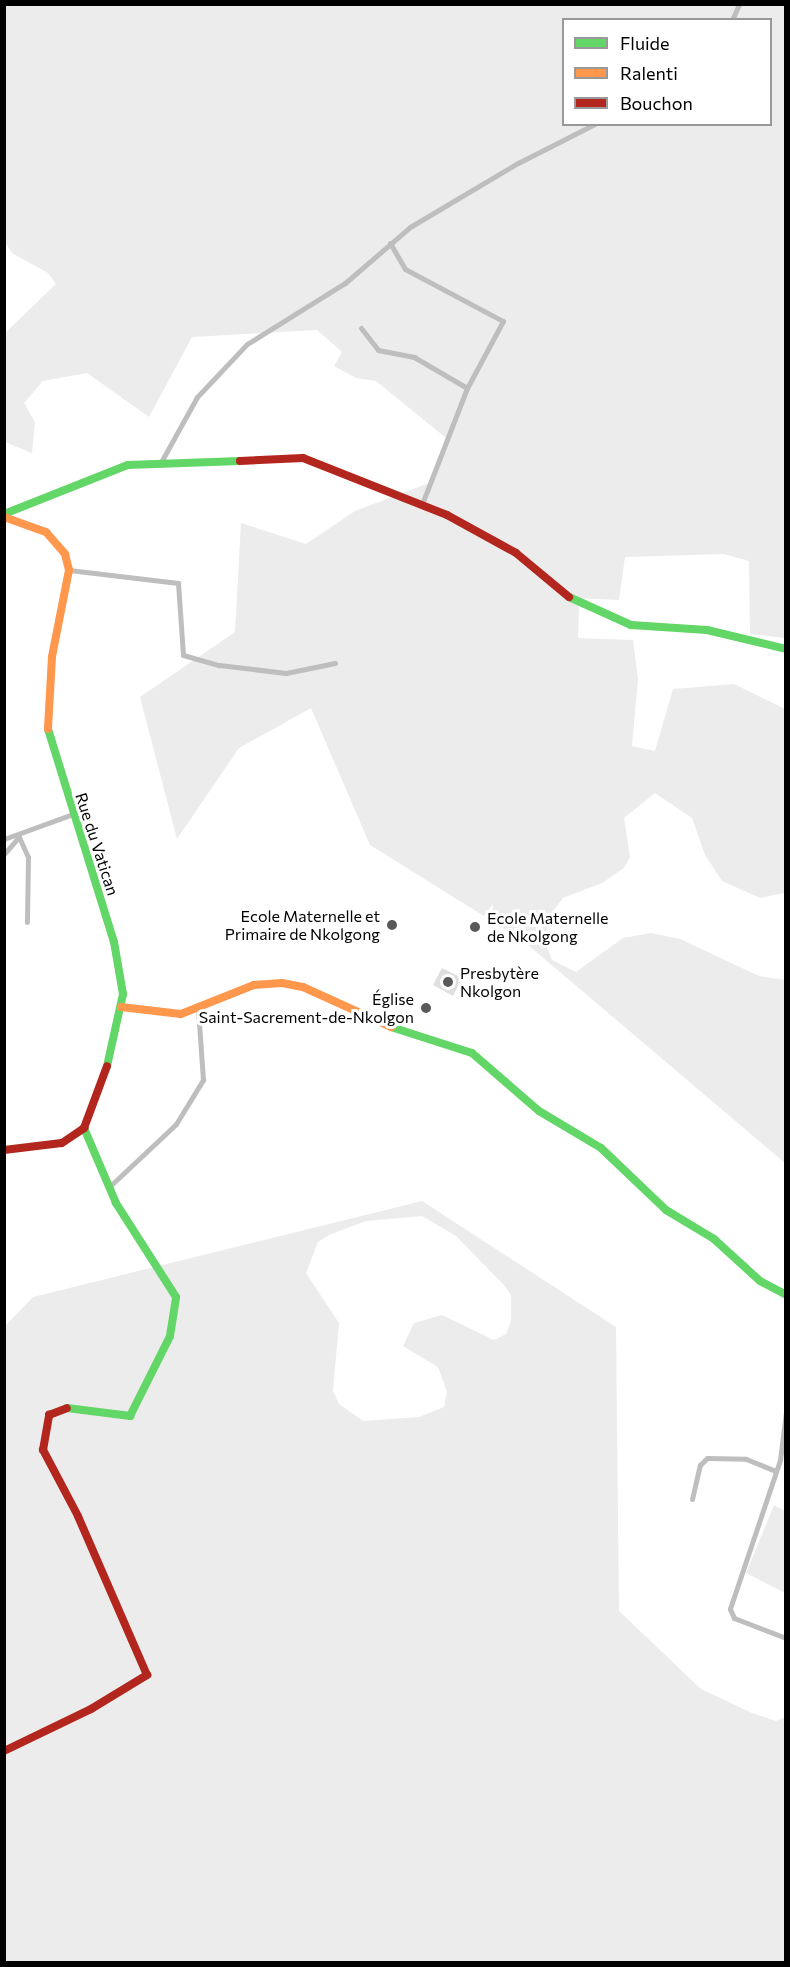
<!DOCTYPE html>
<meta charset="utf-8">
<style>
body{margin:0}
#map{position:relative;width:790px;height:1967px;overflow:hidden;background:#fff;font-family:Commissioner,sans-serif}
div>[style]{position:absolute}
.green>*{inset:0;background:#ececec}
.building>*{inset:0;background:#dfdfdf}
.street>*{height:5px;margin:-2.5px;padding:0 2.5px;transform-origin:2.5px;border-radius:2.5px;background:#bebebe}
.fast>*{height:8px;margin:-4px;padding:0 4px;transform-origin:4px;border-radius:4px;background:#63d668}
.slow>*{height:8px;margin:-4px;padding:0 4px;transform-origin:4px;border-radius:4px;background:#ff974d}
.jam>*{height:8px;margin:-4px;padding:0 4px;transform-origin:4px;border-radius:4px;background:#b3261e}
.dots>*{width:16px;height:16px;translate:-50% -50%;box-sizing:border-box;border:3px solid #fff;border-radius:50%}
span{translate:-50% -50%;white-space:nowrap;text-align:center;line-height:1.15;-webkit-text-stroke:6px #fff;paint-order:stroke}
.street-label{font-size:16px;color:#000}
.poi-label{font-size:16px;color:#000}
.right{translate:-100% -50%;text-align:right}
.left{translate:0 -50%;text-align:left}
.frame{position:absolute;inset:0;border:6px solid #000;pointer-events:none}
.legend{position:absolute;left:562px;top:18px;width:210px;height:108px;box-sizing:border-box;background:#fff;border:2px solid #999;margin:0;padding:8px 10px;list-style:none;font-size:18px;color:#000}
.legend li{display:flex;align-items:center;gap:12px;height:30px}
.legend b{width:30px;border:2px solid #999}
</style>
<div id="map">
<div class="green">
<div style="clip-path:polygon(evenodd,4px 5px,785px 5px,785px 638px,750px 634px,749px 561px,724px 554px,625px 557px,619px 600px,572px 598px,579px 604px,578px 638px,633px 640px,638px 679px,632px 746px,655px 751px,673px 689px,734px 684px,785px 709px,785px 893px,760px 898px,722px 881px,705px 855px,692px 818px,655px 793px,624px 818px,630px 857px,624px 868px,602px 883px,563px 898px,547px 919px,547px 947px,552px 960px,576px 972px,623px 938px,651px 933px,680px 939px,759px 976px,785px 980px,785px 1163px,521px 939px,370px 845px,311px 708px,239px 748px,177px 839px,140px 697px,235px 632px,241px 523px,306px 544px,355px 511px,432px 482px,446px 438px,376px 381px,356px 378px,334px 366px,342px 352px,317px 330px,192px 337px,149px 417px,87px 373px,43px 381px,24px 403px,35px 422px,32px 453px,5px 442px,5px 333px,56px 284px,48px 273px,12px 253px,5px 242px,4px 5px,564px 20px,770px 20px,770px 124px,564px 124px,564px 20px)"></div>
<div style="clip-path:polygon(evenodd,422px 1201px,616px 1327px,619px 1611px,701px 1689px,752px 1713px,776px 1721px,785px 1717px,785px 1962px,5px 1962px,4px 1327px,33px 1297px,422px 1201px,422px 1216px,456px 1236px,503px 1284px,511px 1295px,511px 1321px,506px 1334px,494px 1340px,442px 1315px,414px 1323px,403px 1346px,438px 1367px,447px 1392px,444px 1407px,419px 1417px,363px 1421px,339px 1404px,333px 1391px,339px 1323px,306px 1273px,318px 1242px,329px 1235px,366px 1221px,422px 1216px)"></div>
<div style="clip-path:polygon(774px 1505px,785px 1511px,785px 1593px,746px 1573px)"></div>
</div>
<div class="building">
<div style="clip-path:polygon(442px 968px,462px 978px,453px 996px,433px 985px)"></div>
</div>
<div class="street">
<div style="left:732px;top:20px;width:17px;rotate:-66deg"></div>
<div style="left:390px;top:243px;width:30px;rotate:60deg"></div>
<div style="left:405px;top:269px;width:111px;rotate:28deg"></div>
<div style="left:503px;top:321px;width:76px;rotate:118.2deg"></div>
<div style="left:467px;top:388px;width:124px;rotate:111.2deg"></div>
<div style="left:361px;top:328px;width:28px;rotate:52deg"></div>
<div style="left:378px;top:350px;width:37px;rotate:11deg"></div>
<div style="left:414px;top:357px;width:61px;rotate:30.3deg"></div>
<div style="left:161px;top:462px;width:74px;rotate:-61deg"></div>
<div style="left:197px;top:397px;width:73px;rotate:-46.7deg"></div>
<div style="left:247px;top:344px;width:115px;rotate:-31.9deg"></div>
<div style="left:345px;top:283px;width:86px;rotate:-40.7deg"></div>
<div style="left:410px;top:227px;width:126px;rotate:-30.7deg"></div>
<div style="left:518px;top:163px;width:86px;rotate:-26.9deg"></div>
<div style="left:69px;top:570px;width:110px;rotate:6.8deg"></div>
<div style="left:178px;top:583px;width:72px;rotate:86deg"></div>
<div style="left:183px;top:655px;width:37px;rotate:16deg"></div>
<div style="left:219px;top:665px;width:67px;rotate:6.8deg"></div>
<div style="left:286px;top:673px;width:50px;rotate:-11.5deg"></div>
<div style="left:19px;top:837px;width:22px;rotate:66deg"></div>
<div style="left:28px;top:857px;width:65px;rotate:90.9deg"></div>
<div style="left:4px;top:839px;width:73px;rotate:-19.9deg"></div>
<div style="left:4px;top:854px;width:23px;rotate:-49deg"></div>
<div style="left:109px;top:1187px;width:92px;rotate:-43.2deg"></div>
<div style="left:176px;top:1124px;width:52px;rotate:-58.5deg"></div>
<div style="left:203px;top:1080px;width:71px;rotate:-94deg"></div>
<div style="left:786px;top:1412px;width:48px;rotate:97.1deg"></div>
<div style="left:780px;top:1460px;width:157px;rotate:108.6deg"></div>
<div style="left:730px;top:1609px;width:10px;rotate:66deg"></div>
<div style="left:734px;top:1618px;width:56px;rotate:21deg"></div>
<div style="left:692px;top:1499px;width:35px;rotate:-77deg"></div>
<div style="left:700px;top:1465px;width:10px;rotate:-45deg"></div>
<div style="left:707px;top:1458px;width:39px;rotate:1deg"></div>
<div style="left:746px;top:1459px;width:31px;rotate:22deg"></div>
</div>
<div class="fast">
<div style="left:4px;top:514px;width:133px;rotate:-21.6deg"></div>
<div style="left:128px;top:465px;width:112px;rotate:-2deg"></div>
<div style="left:569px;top:597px;width:68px;rotate:24.3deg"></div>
<div style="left:631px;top:625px;width:76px;rotate:3.8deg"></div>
<div style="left:707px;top:630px;width:81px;rotate:13.5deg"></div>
<div style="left:48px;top:729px;width:223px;rotate:72.8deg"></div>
<div style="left:114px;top:942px;width:53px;rotate:80.2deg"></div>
<div style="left:123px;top:994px;width:74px;rotate:102.5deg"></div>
<div style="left:391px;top:1027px;width:85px;rotate:17.8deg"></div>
<div style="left:472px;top:1053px;width:89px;rotate:40.9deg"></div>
<div style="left:539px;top:1111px;width:72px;rotate:30.8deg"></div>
<div style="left:601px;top:1148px;width:90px;rotate:43.6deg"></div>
<div style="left:666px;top:1210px;width:56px;rotate:31.1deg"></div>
<div style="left:714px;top:1239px;width:62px;rotate:42.4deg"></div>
<div style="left:760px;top:1281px;width:30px;rotate:28deg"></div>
<div style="left:67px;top:1408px;width:64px;rotate:7.2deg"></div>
<div style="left:130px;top:1416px;width:89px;rotate:-63.4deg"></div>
<div style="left:170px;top:1336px;width:39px;rotate:-81deg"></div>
<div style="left:176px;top:1297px;width:112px;rotate:-122.6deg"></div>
<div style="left:116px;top:1203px;width:82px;rotate:-113.1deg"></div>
</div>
<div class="slow">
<div style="left:4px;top:517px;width:45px;rotate:19.7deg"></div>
<div style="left:46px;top:532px;width:29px;rotate:49deg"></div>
<div style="left:65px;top:554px;width:16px;rotate:76deg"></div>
<div style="left:69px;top:570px;width:89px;rotate:101.1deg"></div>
<div style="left:52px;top:657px;width:72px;rotate:93.2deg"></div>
<div style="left:121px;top:1007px;width:60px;rotate:6.7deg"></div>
<div style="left:181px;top:1014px;width:79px;rotate:-21.7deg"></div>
<div style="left:254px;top:985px;width:28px;rotate:-4deg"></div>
<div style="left:282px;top:983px;width:21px;rotate:11deg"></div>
<div style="left:303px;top:987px;width:97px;rotate:24.4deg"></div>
</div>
<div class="jam">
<div style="left:240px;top:461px;width:63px;rotate:-2.7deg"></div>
<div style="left:303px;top:458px;width:155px;rotate:21.6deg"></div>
<div style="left:447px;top:515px;width:79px;rotate:28.8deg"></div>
<div style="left:516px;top:553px;width:69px;rotate:39.7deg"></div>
<div style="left:4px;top:1150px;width:58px;rotate:-6.9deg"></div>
<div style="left:62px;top:1143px;width:27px;rotate:-34deg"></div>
<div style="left:84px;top:1128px;width:66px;rotate:-69.6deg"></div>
<div style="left:4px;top:1751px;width:97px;rotate:-25.8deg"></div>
<div style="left:91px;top:1709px;width:66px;rotate:-31.3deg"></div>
<div style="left:147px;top:1675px;width:173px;rotate:-113.5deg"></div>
<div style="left:78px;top:1516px;width:75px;rotate:-117.9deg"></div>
<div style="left:43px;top:1450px;width:36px;rotate:-80deg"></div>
<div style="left:49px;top:1415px;width:19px;rotate:-21deg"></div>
</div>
<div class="dots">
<div style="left:392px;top:925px;background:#595959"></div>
<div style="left:475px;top:927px;background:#595959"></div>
<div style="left:448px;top:982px;background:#595959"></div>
<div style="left:426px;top:1008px;background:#595959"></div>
</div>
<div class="street-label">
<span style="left:97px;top:844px;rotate:72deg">Rue du Vatican</span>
</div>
<div class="poi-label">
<span class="right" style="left:380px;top:925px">Ecole Maternelle et<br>Primaire de Nkolgong</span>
<span class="left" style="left:487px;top:927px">Ecole Maternelle<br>de Nkolgong</span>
<span class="left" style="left:460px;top:982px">Presbytère<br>Nkolgon</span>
<span class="right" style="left:414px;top:1008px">Église<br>Saint-Sacrement-de-Nkolgon</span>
</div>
<div class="frame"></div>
<ul class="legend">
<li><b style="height:8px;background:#63d668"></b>Fluide</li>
<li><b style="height:8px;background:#ff974d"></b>Ralenti</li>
<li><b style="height:8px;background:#b3261e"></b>Bouchon</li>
</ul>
</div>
